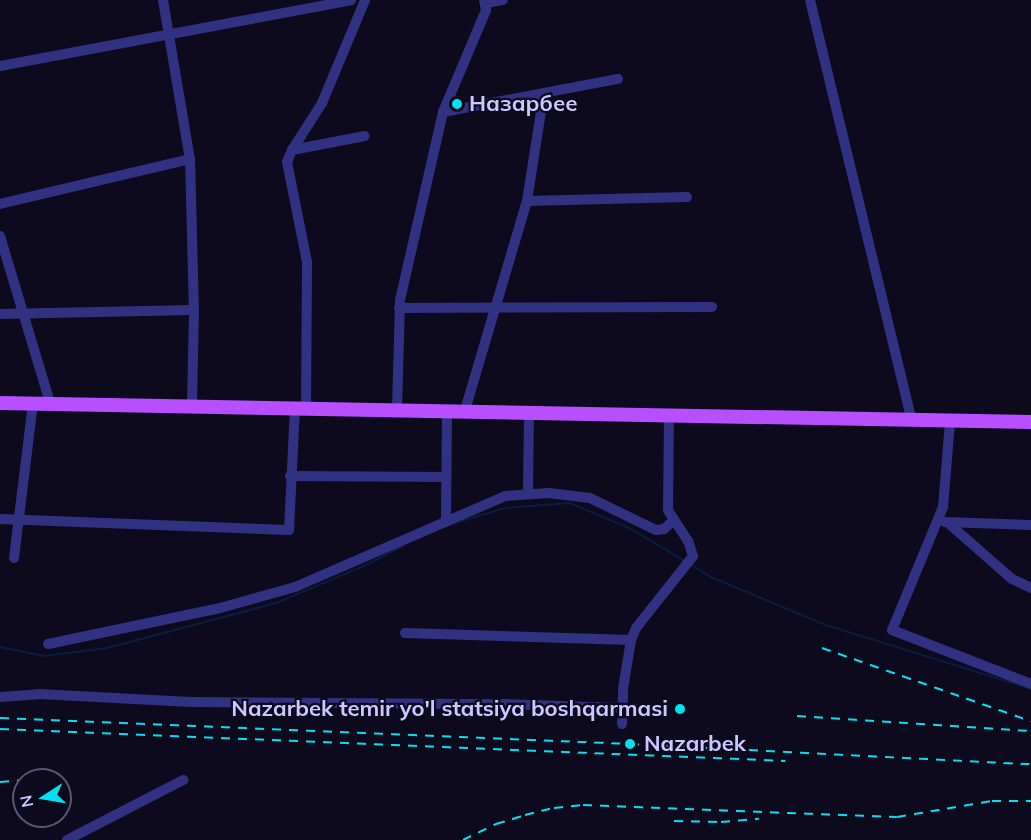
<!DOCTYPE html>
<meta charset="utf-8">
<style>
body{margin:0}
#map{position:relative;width:1031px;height:840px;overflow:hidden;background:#0d0a1e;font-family:Mulish,sans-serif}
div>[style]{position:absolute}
.stream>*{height:2px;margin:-1px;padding:0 1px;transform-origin:1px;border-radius:1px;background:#071e40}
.minor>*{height:10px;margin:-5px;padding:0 5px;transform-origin:5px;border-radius:5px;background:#313181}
.major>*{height:14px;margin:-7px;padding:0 7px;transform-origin:7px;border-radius:7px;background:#b74eff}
.rail>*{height:2px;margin-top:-1px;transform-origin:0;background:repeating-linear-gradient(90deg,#00e2f2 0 9px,transparent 0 17px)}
.dots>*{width:16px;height:16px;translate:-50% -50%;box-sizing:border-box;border:3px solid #0d0a1e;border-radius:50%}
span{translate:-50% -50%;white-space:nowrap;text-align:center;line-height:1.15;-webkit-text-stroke:4.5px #0d0a1e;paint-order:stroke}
.poi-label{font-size:22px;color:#cbc7ff;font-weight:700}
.left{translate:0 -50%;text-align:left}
.right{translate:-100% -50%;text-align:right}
.north{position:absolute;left:12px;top:768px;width:60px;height:60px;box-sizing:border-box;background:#0d0a1e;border:2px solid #595678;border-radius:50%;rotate:258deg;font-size:16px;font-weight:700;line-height:24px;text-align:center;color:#cbc7ff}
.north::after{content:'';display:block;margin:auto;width:21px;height:27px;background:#00e2f2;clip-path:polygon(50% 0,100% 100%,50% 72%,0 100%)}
</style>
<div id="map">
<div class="stream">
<div style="left:452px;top:524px;width:55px;rotate:-16.8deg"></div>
<div style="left:505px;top:508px;width:65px;rotate:-4.4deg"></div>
<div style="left:570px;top:503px;width:66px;rotate:23.1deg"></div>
<div style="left:631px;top:529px;width:63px;rotate:30.7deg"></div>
<div style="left:690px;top:564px;width:25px;rotate:32deg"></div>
<div style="left:711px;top:577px;width:125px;rotate:22.7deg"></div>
<div style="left:826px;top:625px;width:215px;rotate:17.3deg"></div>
<div style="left:0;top:647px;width:45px;rotate:11.6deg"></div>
<div style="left:44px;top:656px;width:64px;rotate:-7.2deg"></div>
<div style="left:107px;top:648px;width:175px;rotate:-14.9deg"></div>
<div style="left:276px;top:603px;width:98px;rotate:-22.9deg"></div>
<div style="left:366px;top:565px;width:42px;rotate:-27.2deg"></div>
</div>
<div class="minor">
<div style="left:163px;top:0;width:161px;rotate:80.4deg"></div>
<div style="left:190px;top:159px;width:151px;rotate:88.5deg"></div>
<div style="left:194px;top:310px;width:95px;rotate:91.2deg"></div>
<div style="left:810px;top:0;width:433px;rotate:76.4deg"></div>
<div style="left:486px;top:3px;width:17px;rotate:-10deg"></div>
<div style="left:0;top:66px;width:357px;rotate:-10.6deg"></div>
<div style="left:443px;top:112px;width:178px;rotate:-10.7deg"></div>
<div style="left:292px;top:150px;width:74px;rotate:-10.9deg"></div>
<div style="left:527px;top:201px;width:160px;rotate:-1.4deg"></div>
<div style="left:0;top:204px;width:195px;rotate:-13.3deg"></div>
<div style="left:0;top:236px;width:174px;rotate:73.3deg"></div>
<div style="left:399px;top:308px;width:313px;rotate:-0.2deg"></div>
<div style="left:0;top:314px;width:194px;rotate:-1.2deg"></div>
<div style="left:306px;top:407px;width:145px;rotate:-89.6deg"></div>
<div style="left:307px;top:262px;width:102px;rotate:-101.3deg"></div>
<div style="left:287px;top:162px;width:13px;rotate:-67deg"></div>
<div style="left:292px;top:150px;width:56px;rotate:-57.4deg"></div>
<div style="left:322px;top:103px;width:112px;rotate:-67.3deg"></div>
<div style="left:397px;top:409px;width:109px;rotate:-88.4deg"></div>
<div style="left:400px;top:300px;width:193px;rotate:-77.1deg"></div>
<div style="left:443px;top:112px;width:111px;rotate:-67.1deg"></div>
<div style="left:486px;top:10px;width:10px;rotate:-101deg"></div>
<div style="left:465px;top:410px;width:218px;rotate:-73.5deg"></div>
<div style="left:527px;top:201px;width:109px;rotate:-81.1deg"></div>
<div style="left:950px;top:422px;width:85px;rotate:94.7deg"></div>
<div style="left:943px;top:507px;width:133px;rotate:112.5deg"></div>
<div style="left:892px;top:630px;width:149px;rotate:21.2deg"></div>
<div style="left:290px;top:476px;width:155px;rotate:0.4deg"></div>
<div style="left:528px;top:494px;width:82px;rotate:-89.3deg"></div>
<div style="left:0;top:519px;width:289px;rotate:2.2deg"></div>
<div style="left:289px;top:530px;width:123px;rotate:-87.2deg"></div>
<div style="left:446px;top:522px;width:112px;rotate:-89.5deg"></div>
<div style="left:945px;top:522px;width:86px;rotate:2deg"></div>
<div style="left:947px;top:522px;width:86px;rotate:41.2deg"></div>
<div style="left:1012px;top:579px;width:21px;rotate:25deg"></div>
<div style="left:14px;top:558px;width:156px;rotate:-83deg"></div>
<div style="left:405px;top:633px;width:226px;rotate:1.8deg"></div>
<div style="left:48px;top:644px;width:176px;rotate:-11.8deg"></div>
<div style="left:220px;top:608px;width:78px;rotate:-15.6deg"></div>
<div style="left:295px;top:587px;width:229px;rotate:-23.4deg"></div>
<div style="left:505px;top:496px;width:44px;rotate:-3.9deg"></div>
<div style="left:549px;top:493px;width:41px;rotate:7deg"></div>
<div style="left:590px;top:498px;width:73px;rotate:25.9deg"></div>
<div style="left:656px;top:530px;width:8px;rotate:-7deg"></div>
<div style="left:664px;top:529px;width:13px;rotate:-42deg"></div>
<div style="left:0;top:697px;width:39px;rotate:-4deg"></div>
<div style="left:39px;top:694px;width:152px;rotate:3deg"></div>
<div style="left:191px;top:702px;width:312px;rotate:0.4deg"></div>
<div style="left:503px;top:704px;width:119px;rotate:1.9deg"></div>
<div style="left:622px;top:724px;width:35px;rotate:-88deg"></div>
<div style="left:623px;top:689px;width:50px;rotate:-80.7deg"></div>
<div style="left:631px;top:640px;width:13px;rotate:-67deg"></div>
<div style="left:636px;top:628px;width:92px;rotate:-51.6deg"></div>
<div style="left:693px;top:556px;width:16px;rotate:-108deg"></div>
<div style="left:688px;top:541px;width:37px;rotate:-123deg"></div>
<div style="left:668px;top:510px;width:94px;rotate:-89.4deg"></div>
<div style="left:67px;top:840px;width:131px;rotate:-27.3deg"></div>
</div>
<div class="major">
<div style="left:0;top:403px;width:1031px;rotate:1.06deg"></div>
</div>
<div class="rail">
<div style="left:822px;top:648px;width:221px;rotate:19.3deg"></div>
<div style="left:797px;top:716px;width:234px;rotate:3.7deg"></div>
<div style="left:0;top:718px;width:631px;rotate:2.36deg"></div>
<div style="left:630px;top:744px;width:401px;rotate:2.9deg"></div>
<div style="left:0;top:729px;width:786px;rotate:2.33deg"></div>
<div style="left:30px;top:780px;width:10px;rotate:-6deg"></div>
<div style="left:0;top:782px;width:24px;rotate:-5deg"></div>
<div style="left:674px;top:821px;width:47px;rotate:1.2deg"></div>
<div style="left:721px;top:822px;width:38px;rotate:-5deg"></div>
<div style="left:463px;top:840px;width:37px;rotate:-26deg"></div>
<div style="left:496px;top:824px;width:30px;rotate:-17deg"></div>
<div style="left:525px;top:815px;width:30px;rotate:-14deg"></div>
<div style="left:554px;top:808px;width:29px;rotate:-6deg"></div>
<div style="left:583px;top:805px;width:314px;rotate:2.2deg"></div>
<div style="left:897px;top:817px;width:96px;rotate:-9.6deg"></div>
<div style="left:992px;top:801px;width:39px"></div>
</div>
<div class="dots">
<div style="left:457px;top:104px;background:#00e2f2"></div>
<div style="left:680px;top:709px;background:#00e2f2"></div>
<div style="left:630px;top:744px;background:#00e2f2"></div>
</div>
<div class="poi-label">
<span class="left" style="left:469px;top:104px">Назарбее</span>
<span class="right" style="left:668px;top:709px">Nazarbek temir yo'l statsiya boshqarmasi</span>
<span class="left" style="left:644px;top:744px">Nazarbek</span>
</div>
<div class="north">N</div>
</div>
